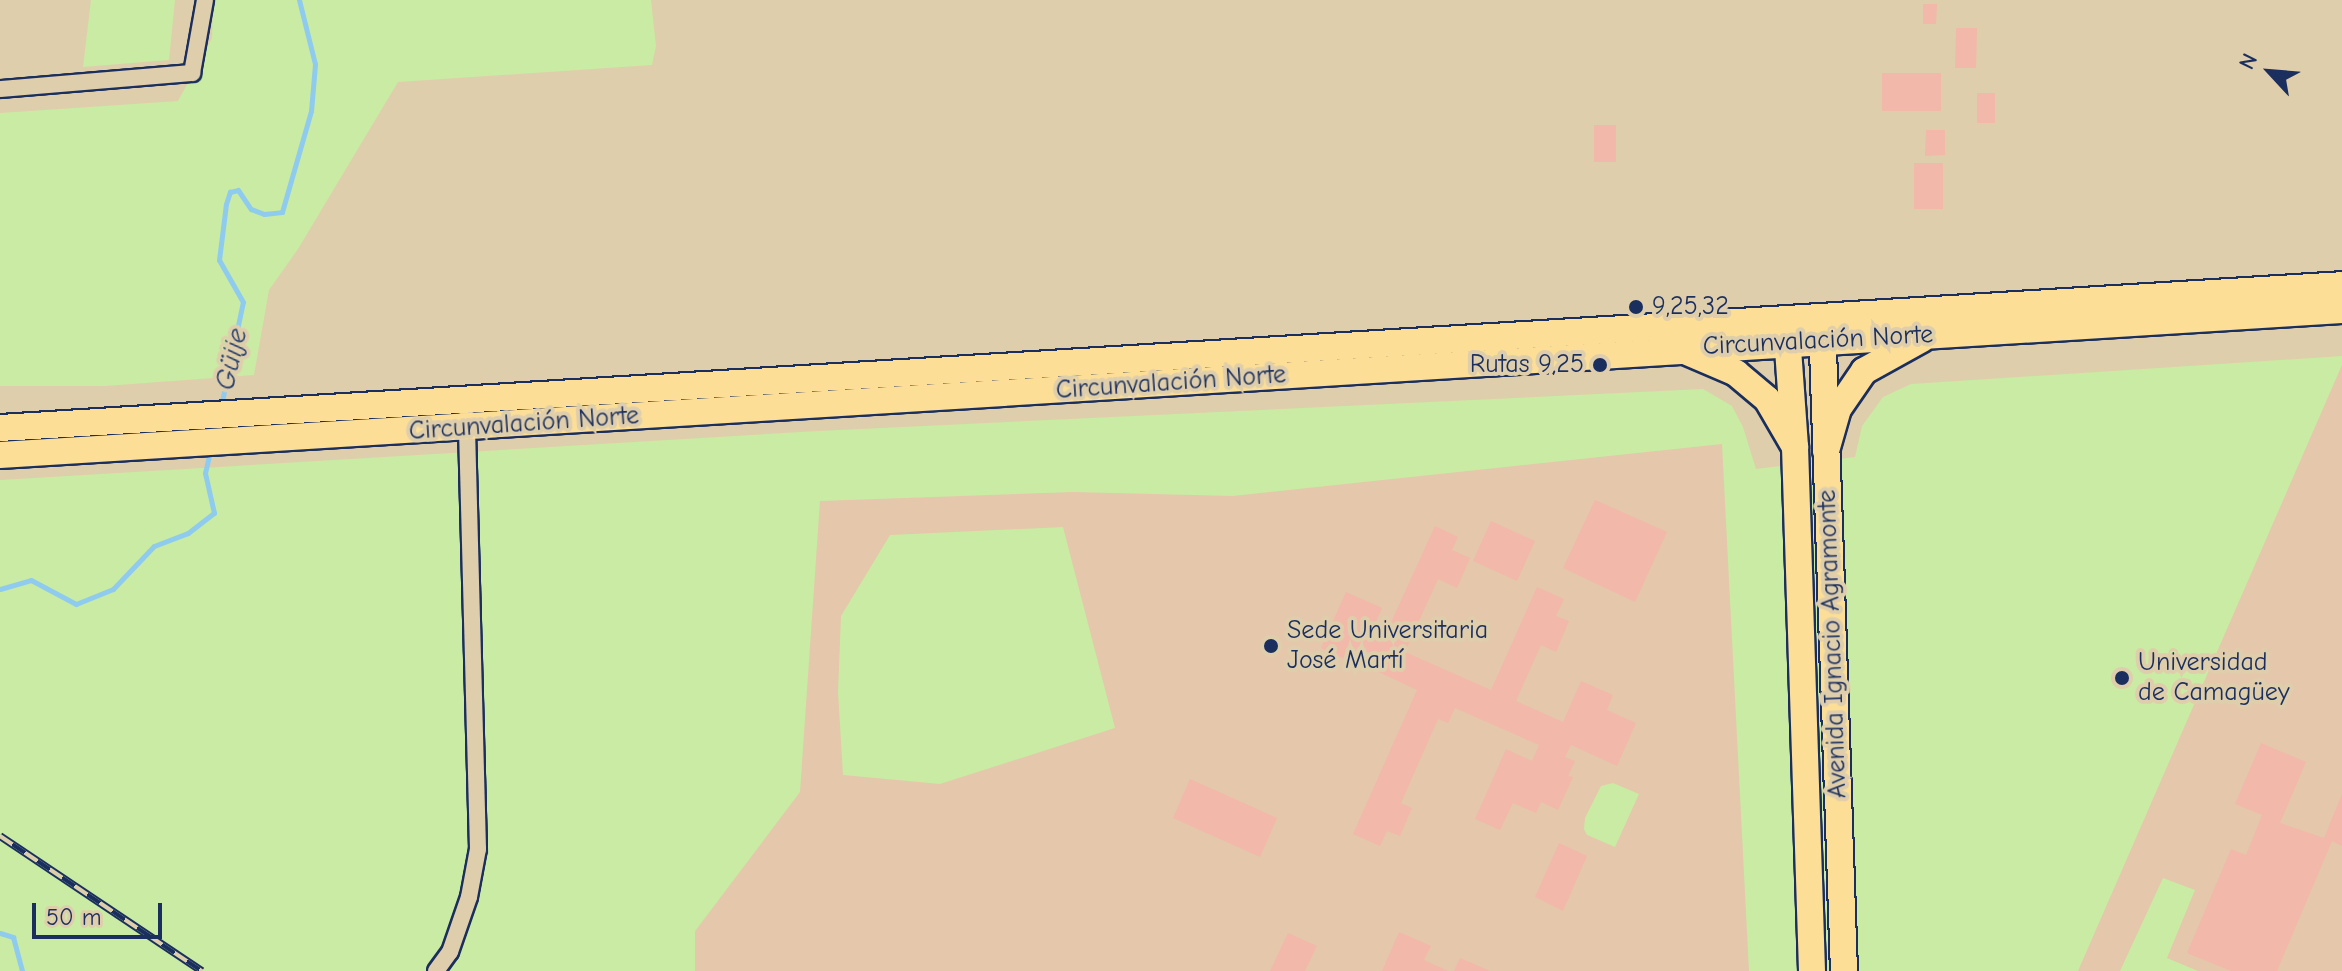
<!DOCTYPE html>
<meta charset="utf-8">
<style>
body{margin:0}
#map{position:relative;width:2342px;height:971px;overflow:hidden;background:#dfceab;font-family:"Comic Neue",sans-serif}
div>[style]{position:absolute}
.built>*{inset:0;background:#e5c7ab}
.green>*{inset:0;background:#c9eba3}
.stream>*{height:5px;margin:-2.5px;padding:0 2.5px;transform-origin:2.5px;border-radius:2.5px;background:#8fcbef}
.building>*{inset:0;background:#f2b8aa}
.roads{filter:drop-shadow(2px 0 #1b2f5e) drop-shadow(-2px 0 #1b2f5e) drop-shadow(0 2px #1b2f5e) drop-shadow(0 -2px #1b2f5e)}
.minor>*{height:16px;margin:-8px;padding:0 8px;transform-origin:8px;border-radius:8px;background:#dfceab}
.primary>*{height:26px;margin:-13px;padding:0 13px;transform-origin:13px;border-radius:13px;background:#fcde96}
.trunk>*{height:26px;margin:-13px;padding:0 13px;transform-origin:13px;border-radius:13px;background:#fcde96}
.rail>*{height:8px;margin-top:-4px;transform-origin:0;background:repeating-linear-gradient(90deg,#dfceab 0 15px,#1b2f5e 0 30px);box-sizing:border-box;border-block:2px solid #1b2f5e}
.dots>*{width:22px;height:22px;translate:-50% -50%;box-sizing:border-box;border:4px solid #dfceab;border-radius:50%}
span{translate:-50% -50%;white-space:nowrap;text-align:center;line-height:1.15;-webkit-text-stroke:8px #dfceab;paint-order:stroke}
.poi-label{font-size:26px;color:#1b2f5e}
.left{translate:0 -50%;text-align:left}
.right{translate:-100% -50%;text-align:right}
.street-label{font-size:26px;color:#1b2f5e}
.water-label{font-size:28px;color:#273f6c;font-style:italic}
.north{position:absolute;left:2230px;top:32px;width:80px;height:80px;-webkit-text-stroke:6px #dfceab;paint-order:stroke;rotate:296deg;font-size:22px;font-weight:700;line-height:32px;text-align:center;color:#1b2f5e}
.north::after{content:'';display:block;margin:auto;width:28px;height:36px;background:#1b2f5e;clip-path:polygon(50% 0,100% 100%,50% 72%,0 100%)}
.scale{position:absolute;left:32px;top:903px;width:130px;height:36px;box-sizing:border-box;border:4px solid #1b2f5e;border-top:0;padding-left:10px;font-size:24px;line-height:28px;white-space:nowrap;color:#1b2f5e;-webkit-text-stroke:6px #dfceab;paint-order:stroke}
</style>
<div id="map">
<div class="built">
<div style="clip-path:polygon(2342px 356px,2342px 971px,1894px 971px)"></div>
<div style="clip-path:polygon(1723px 444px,1749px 971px,695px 971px,695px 932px,800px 792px,819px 501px,1073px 492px,1233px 496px)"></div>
</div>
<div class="green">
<div style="clip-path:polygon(91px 0,175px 0,169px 60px,83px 67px)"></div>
<div style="clip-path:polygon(213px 0,651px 0,656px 46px,652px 65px,398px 82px,298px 249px,269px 290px,254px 375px,105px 386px,0 386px,0 113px,178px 101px,212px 38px)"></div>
<div style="clip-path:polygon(2342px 356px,2342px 365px,2078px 971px,1749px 971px,1722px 444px,1233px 496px,1073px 492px,820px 501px,800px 792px,695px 931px,695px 971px,0 971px,0 480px,818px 431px,1703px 389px,1732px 406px,1743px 427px,1756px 469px,1855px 457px,1862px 426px,1883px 397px,1911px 384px)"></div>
<div style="clip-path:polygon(1063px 527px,1115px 728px,940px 784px,843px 775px,838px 692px,841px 616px,890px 535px)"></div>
<div style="clip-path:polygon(1613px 783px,1639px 794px,1615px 847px,1587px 835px,1584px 829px,1585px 818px,1601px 786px)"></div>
<div style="clip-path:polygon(2163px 878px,2195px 890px,2167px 958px,2198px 971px,2120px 971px)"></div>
</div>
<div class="stream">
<div style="left:221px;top:406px;width:106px;rotate:-78.1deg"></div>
<div style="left:243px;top:302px;width:48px;rotate:-119.7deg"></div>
<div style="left:219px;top:260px;width:56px;rotate:-82.9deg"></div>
<div style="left:226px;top:204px;width:13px;rotate:-72deg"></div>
<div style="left:230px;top:192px;width:8px;rotate:-14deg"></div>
<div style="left:238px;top:190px;width:23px;rotate:56deg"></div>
<div style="left:251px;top:209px;width:14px;rotate:21deg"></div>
<div style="left:264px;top:214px;width:18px;rotate:-6deg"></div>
<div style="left:282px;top:212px;width:105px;rotate:-74deg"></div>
<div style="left:311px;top:111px;width:47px;rotate:-85.1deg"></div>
<div style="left:315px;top:64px;width:66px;rotate:-104deg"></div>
<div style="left:0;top:589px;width:32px;rotate:-16deg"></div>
<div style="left:31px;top:580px;width:51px;rotate:28.1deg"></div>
<div style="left:76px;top:604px;width:40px;rotate:-22deg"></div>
<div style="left:113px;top:589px;width:59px;rotate:-46.4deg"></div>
<div style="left:154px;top:546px;width:36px;rotate:-21deg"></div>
<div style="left:188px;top:533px;width:33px;rotate:-38deg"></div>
<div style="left:214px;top:513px;width:41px;rotate:-102.7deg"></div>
<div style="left:205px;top:473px;width:23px;rotate:-77deg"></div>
<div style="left:0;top:933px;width:14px;rotate:17deg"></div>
<div style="left:13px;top:937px;width:35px;rotate:75deg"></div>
</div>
<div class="building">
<div style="clip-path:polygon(1923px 4px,1937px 4px,1936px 24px,1923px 24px)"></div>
<div style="clip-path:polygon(1956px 28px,1977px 28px,1976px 68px,1955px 68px)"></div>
<div style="clip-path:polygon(1882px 73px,1941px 73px,1941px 111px,1882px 111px)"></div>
<div style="clip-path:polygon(1977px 93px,1995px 93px,1995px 123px,1977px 123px)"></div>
<div style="clip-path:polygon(1594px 125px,1616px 125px,1616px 162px,1594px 162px)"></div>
<div style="clip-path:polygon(1926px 130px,1945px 130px,1945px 155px,1925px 156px)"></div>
<div style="clip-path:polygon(1914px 163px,1943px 163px,1943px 209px,1914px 209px)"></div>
<div style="clip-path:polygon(1595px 500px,1667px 532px,1635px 602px,1563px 568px)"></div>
<div style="clip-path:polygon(1491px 521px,1535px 541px,1517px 581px,1473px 561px)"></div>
<div style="clip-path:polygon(1435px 526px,1458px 537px,1452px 550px,1470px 558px,1457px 588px,1438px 579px,1405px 652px,1491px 690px,1537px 587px,1564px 599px,1556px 616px,1569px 621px,1556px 652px,1541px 645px,1516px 701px,1563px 722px,1581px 681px,1613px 695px,1607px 710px,1636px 723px,1617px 766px,1571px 745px,1565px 757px,1575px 761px,1568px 776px,1573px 777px,1558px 810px,1541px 802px,1536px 813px,1513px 803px,1500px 830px,1475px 819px,1506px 749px,1532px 761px,1539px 745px,1455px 708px,1448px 723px,1438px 719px,1401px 803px,1412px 808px,1400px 836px,1387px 831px,1380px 846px,1353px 834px,1417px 690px,1370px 668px,1376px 656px,1363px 650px,1356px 664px,1321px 648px,1346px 592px,1382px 608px,1370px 635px,1383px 640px)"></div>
<div style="clip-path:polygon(2261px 743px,2306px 762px,2280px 823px,2324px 838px,2342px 794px,2342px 846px,2332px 841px,2277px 971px,2231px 971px,2187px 953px,2231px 849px,2246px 855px,2262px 815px,2235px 804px)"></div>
<div style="clip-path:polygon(1190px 779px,1277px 818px,1260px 857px,1173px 818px)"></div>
<div style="clip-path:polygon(1559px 843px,1587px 856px,1563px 911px,1535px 897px)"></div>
<div style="clip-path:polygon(1399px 932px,1431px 946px,1424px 960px,1448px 971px,1382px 971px)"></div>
<div style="clip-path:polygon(1288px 933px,1317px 946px,1305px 971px,1270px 971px)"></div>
<div style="clip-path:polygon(1460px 958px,1490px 971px,1454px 971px)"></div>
</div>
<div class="roads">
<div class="minor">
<div style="left:0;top:89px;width:193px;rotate:-4.8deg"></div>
<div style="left:192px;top:73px;width:74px;rotate:-79.9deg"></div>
<div style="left:436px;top:971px;width:24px;rotate:-54deg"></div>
<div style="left:450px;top:952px;width:58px;rotate:-70.9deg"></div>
<div style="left:469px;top:897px;width:49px;rotate:-79.4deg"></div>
<div style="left:478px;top:849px;width:432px;rotate:-91.5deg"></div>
</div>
<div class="primary">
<div style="left:1822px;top:319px;width:652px;rotate:88.07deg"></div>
<div style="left:1786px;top:321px;width:126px;rotate:85.9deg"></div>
<div style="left:1795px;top:447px;width:524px;rotate:88.14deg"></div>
</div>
<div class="trunk">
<div style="left:1685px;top:351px;width:56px;rotate:23.3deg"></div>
<div style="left:1736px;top:373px;width:40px;rotate:40deg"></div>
<div style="left:1767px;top:399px;width:56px;rotate:59.7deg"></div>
<div style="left:0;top:428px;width:2346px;rotate:-3.49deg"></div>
<div style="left:1826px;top:451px;width:44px;rotate:-74.1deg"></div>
<div style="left:1838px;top:409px;width:46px;rotate:-55.6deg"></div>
<div style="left:1864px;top:371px;width:66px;rotate:-28.9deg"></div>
<div style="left:0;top:455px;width:2346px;rotate:-3.54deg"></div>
</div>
</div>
<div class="rail">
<div style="left:0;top:836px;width:243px;rotate:33.8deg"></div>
</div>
<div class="dots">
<div style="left:1636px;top:307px;background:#1b2f5e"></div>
<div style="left:1600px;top:365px;background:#1b2f5e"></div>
<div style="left:1271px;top:646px;background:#1b2f5e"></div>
<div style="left:2122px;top:678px;background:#1b2f5e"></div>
</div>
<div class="poi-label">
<span class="left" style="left:1652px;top:307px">9,25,32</span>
<span class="right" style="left:1584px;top:365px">Rutas 9,25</span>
<span class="left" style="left:1287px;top:646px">Sede Universitaria<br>José Martí</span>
<span class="left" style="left:2138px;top:678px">Universidad<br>de Camagüey</span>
</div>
<div class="street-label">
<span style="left:1818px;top:341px;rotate:-3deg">Circunvalación Norte</span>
<span style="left:1171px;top:383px;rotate:-4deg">Circunvalación Norte</span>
<span style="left:524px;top:424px;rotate:-4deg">Circunvalación Norte</span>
<span style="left:1833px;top:644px;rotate:-92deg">Avenida Ignacio Agramonte</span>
</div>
<div class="water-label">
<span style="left:231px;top:359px;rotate:-77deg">Güije</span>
</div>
<div class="north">N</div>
<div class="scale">50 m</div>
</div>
